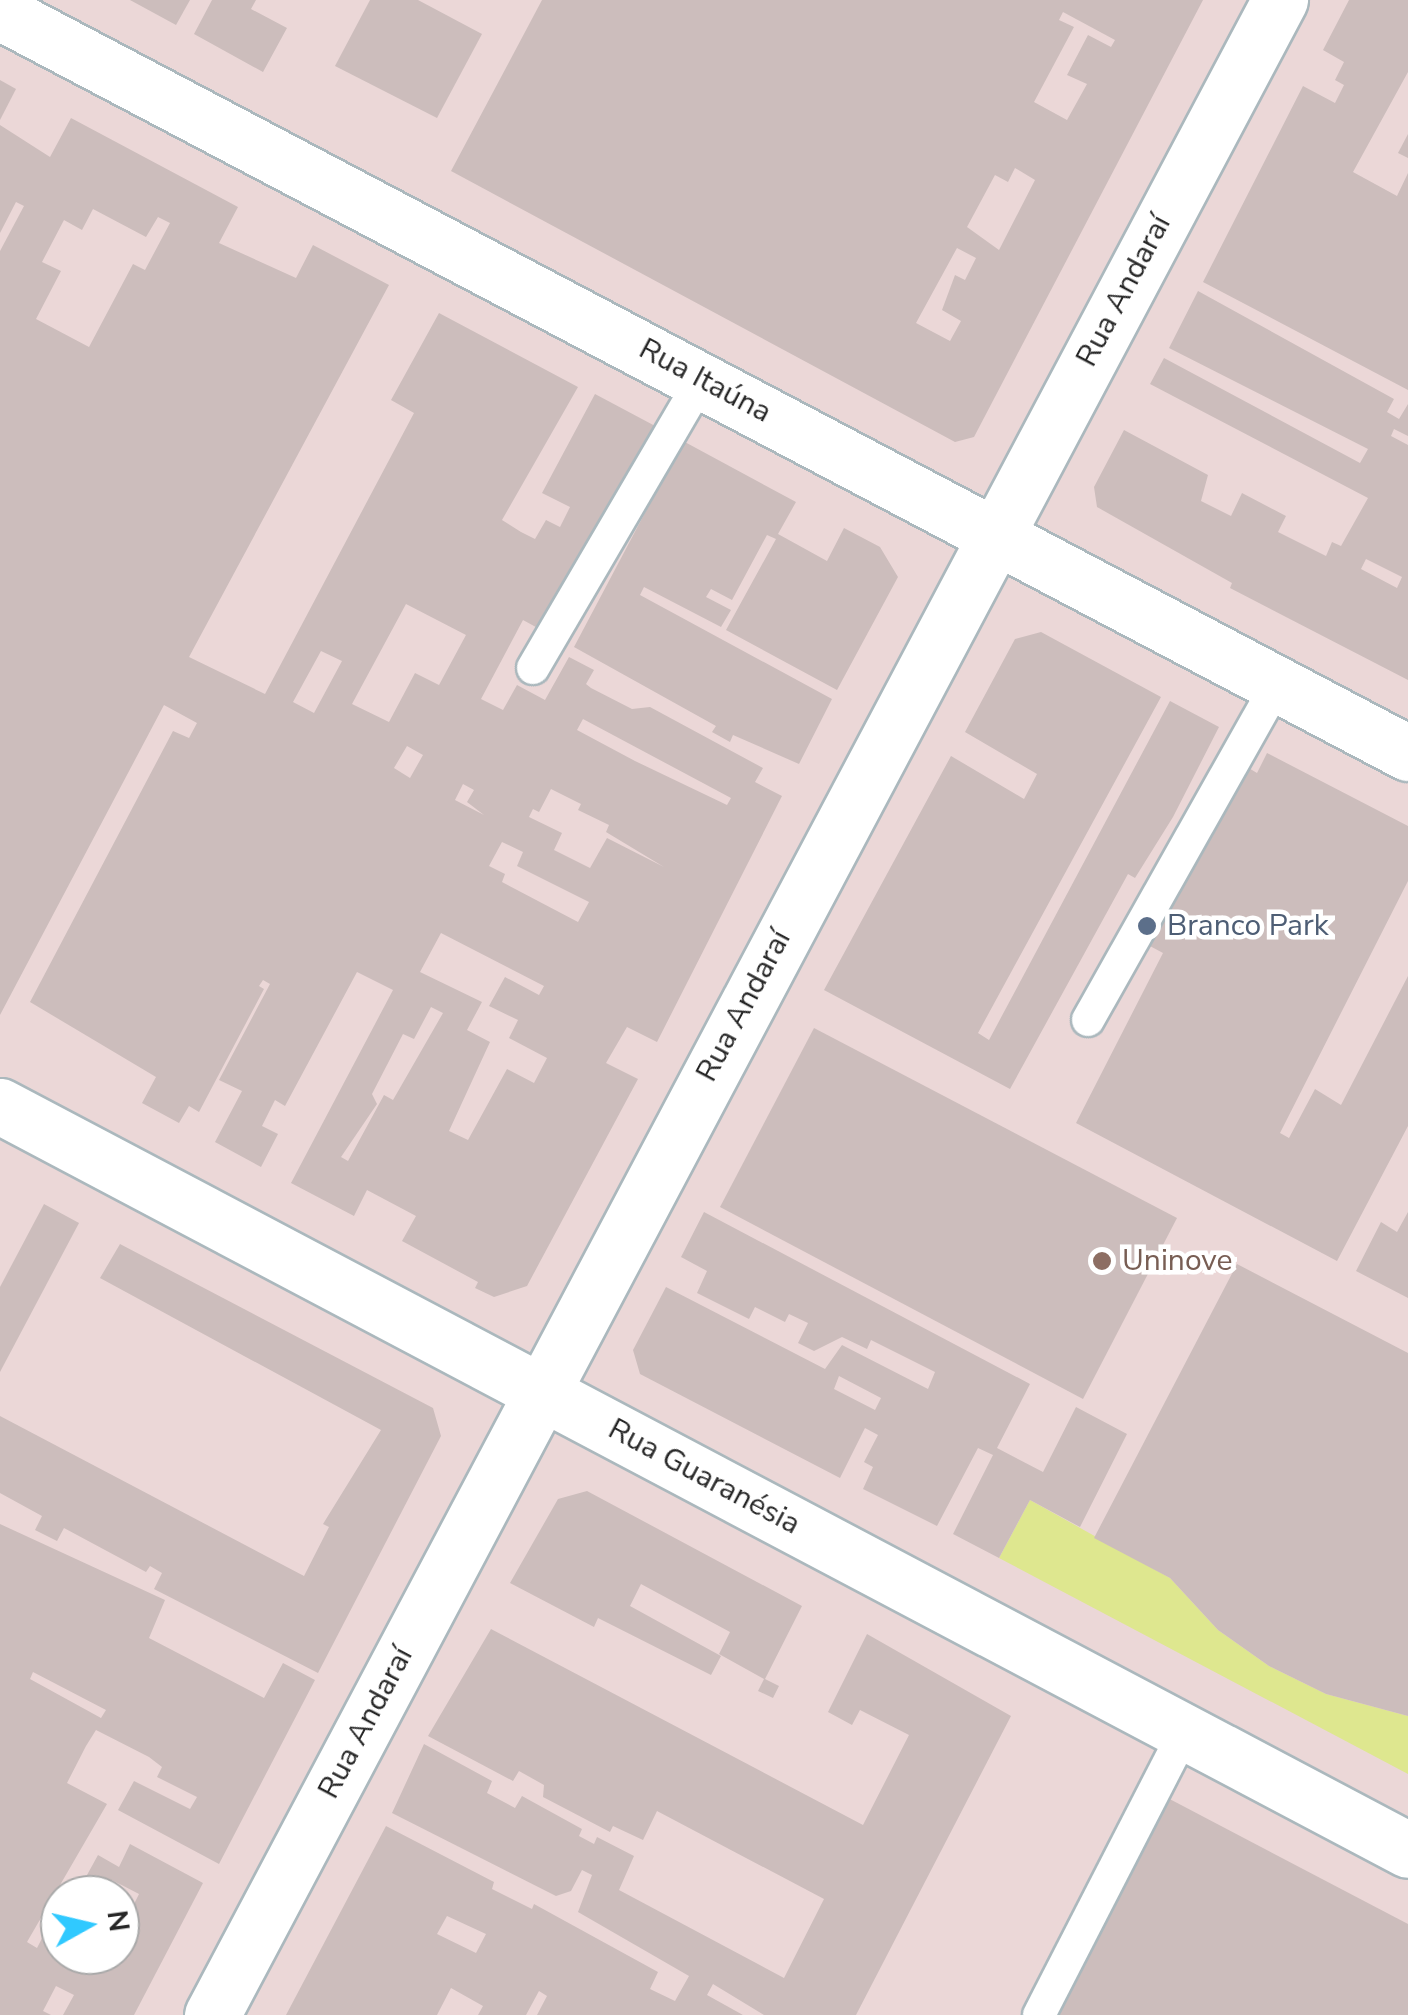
<!DOCTYPE html>
<meta charset="utf-8">
<style>
body{margin:0}
#map{position:relative;width:1408px;height:2015px;overflow:hidden;background:#ebd7d7;font-family:"Nunito Sans",sans-serif}
div>[style]{position:absolute}
.green>*{inset:0;background:#dee78f}
.building>*{inset:0;background:#ccbdbc}
.roads{filter:drop-shadow(2px 0 #abb8bd) drop-shadow(-2px 0 #abb8bd) drop-shadow(0 2px #abb8bd) drop-shadow(0 -2px #abb8bd)}
.lane>*{height:32px;margin:-16px;padding:0 16px;transform-origin:16px;border-radius:16px;background:#fff}
.street>*{height:55px;margin:-27.5px;padding:0 27.5px;transform-origin:27.5px;border-radius:27.5px;background:#fff}
.secondary>*{height:55px;margin:-27.5px;padding:0 27.5px;transform-origin:27.5px;border-radius:27.5px;background:#fff}
.dots>*{width:28px;height:28px;translate:-50% -50%;box-sizing:border-box;border:5px solid #fff;border-radius:50%}
span{translate:-50% -50%;white-space:nowrap;text-align:center;line-height:1.15;-webkit-text-stroke:9px #fff;paint-order:stroke}
.street-label{font-size:30px;color:#272727}
.service-label{font-size:30px;color:#4e5e75}
.left{translate:0 -50%;text-align:left}
.education-label{font-size:30px;color:#785e54}
.north{position:absolute;left:40px;top:1875px;width:100px;height:100px;box-sizing:border-box;background:#fff;border:2px solid #a9a9a9;border-radius:50%;rotate:82deg;font-size:28px;font-weight:700;line-height:40px;text-align:center;color:#272727}
.north::after{content:'';display:block;margin:auto;width:35px;height:45px;background:#30c9ff;clip-path:polygon(50% 0,100% 100%,50% 72%,0 100%)}
</style>
<div id="map">
<div class="green">
<div style="clip-path:polygon(1030px 1500px,1170px 1578px,1218px 1630px,1269px 1666px,1326px 1694px,1408px 1716px,1408px 1774px,999px 1558px)"></div>
</div>
<div class="building">
<div style="clip-path:polygon(130px 0,190px 0,176px 25px)"></div>
<div style="clip-path:polygon(212px 0,256px 0,251px 9px,287px 28px,263px 72px,194px 34px)"></div>
<div style="clip-path:polygon(370px 0,418px 0,482px 34px,437px 118px,335px 66px)"></div>
<div style="clip-path:polygon(evenodd,542px 0,1203px 0,974px 437px,955px 442px,451px 171px,542px 0,1063px 12px,1115px 40px,1111px 47px,1088px 35px,1067px 75px,1087px 84px,1067px 120px,1034px 102px,1074px 27px,1059px 20px,1063px 12px,542px 0,1015px 168px,1035px 180px,999px 250px,967px 227px,995px 175px,1008px 182px,1015px 168px,542px 0,957px 248px,976px 258px,965px 280px,955px 275px,942px 310px,961px 321px,950px 341px,916px 323px,957px 248px)"></div>
<div style="clip-path:polygon(1349px 0,1408px 0,1408px 72px,1353px 172px,1397px 196px,1408px 173px,1408px 390px,1203px 282px,1303px 86px,1335px 103px,1344px 85px,1335px 80px,1344px 62px,1323px 50px)"></div>
<div style="clip-path:polygon(0 80px,16px 89px,0 120px)"></div>
<div style="clip-path:polygon(evenodd,71px 118px,238px 207px,219px 243px,296px 278px,313px 245px,389px 285px,189px 657px,265px 694px,414px 413px,391px 400px,439px 313px,578px 387px,502px 520px,521px 532px,535px 539px,546px 520px,560px 527px,570px 507px,542px 493px,595px 394px,657px 427px,545px 632px,523px 620px,481px 699px,503px 710px,517px 685px,545px 700px,569px 657px,594px 670px,586px 684px,591px 688px,632px 709px,650px 707px,763px 768px,755px 782px,782px 796px,657px 1042px,627px 1027px,606px 1063px,638px 1079px,527px 1286px,494px 1297px,475px 1288px,478px 1282px,402px 1241px,416px 1216px,367px 1190px,354px 1216px,291px 1183px,393px 990px,357px 972px,285px 1106px,275px 1100px,262px 1126px,278px 1134px,261px 1167px,215px 1142px,242px 1091px,219px 1080px,270px 984px,263px 980px,259px 986px,264px 989px,199px 1112px,189px 1106px,179px 1123px,142px 1103px,156px 1077px,30px 1002px,173px 731px,189px 738px,197px 723px,164px 705px,0 1015px,0 251px,24px 206px,16px 202px,0 233px,0 125px,50px 157px,71px 118px,93px 209px,146px 237px,158px 217px,170px 223px,145px 270px,133px 264px,89px 347px,36px 319px,61px 271px,42px 262px,64px 220px,82px 230px,93px 209px,71px 118px,406px 604px,466px 635px,439px 685px,415px 673px,389px 722px,352px 704px,406px 604px,71px 118px,321px 651px,342px 661px,314px 713px,293px 702px,321px 651px,71px 118px,583px 719px,731px 798px,727px 805px,635px 761px,577px 730px,583px 719px,71px 118px,407px 746px,423px 755px,410px 778px,394px 768px,407px 746px,71px 118px,463px 784px,474px 790px,467px 802px,484px 815px,455px 800px,463px 784px,71px 118px,551px 789px,581px 804px,578px 810px,609px 825px,606px 832px,664px 867px,607px 838px,590px 868px,554px 850px,562px 833px,529px 817px,533px 809px,539px 812px,551px 789px,71px 118px,502px 842px,523px 852px,517px 866px,589px 902px,578px 922px,502px 882px,505px 874px,489px 866px,502px 842px,71px 118px,441px 933px,544px 986px,539px 995px,505px 977px,489px 1006px,518px 1020px,509px 1038px,547px 1058px,534px 1083px,507px 1069px,468px 1140px,449px 1131px,490px 1042px,467px 1030px,482px 1002px,420px 972px,441px 933px,71px 118px,431px 1007px,443px 1013px,393px 1100px,384px 1095px,348px 1161px,341px 1157px,377px 1104px,372px 1094px,403px 1034px,414px 1039px,431px 1007px)"></div>
<div style="clip-path:polygon(1408px 134px,1408px 158px,1398px 153px)"></div>
<div style="clip-path:polygon(evenodd,1198px 291px,1394px 399px,1387px 412px,1399px 419px,1408px 404px,1408px 436px,1394px 429px,1391px 436px,1408px 445px,1408px 680px,1230px 588px,1232px 583px,1097px 507px,1094px 487px,1124px 430px,1208px 475px,1201px 501px,1231px 516px,1242px 493px,1286px 516px,1278px 532px,1326px 556px,1332px 542px,1341px 546px,1368px 498px,1150px 384px,1164px 358px,1360px 463px,1368px 449px,1169px 348px,1198px 291px,1366px 559px,1402px 577px,1397px 588px,1361px 569px,1366px 559px)"></div>
<div style="clip-path:polygon(683px 441px,796px 502px,778px 534px,827px 561px,844px 528px,880px 547px,898px 577px,837px 690px,726px 630px,776px 539px,767px 535px,732px 600px,711px 589px,706px 597px,731px 610px,721px 627px,644px 587px,640px 595px,832px 699px,799px 764px,733px 735px,730px 742px,712px 732px,716px 726px,574px 647px)"></div>
<div style="clip-path:polygon(1041px 632px,1161px 697px,978px 1033px,989px 1040px,1170px 701px,1219px 727px,1173px 817px,1135px 878px,1128px 874px,1010px 1089px,824px 990px,951px 756px,1024px 799px,1037px 774px,965px 732px,1015px 639px)"></div>
<div style="clip-path:polygon(1267px 753px,1408px 826px,1408px 881px,1280px 1133px,1289px 1138px,1315px 1089px,1341px 1105px,1408px 976px,1408px 1126px,1337px 1261px,1076px 1123px,1163px 953px,1148px 945px,1242px 764px,1257px 773px)"></div>
<div style="clip-path:polygon(814px 1028px,1177px 1218px,1083px 1399px,720px 1207px)"></div>
<div style="clip-path:polygon(44px 1204px,79px 1223px,0 1372px,0 1287px)"></div>
<div style="clip-path:polygon(evenodd,704px 1212px,1030px 1384px,997px 1448px,1043px 1472px,1076px 1407px,1127px 1434px,1080px 1527px,1030px 1500px,999px 1558px,953px 1534px,993px 1455px,978px 1448px,937px 1526px,863px 1489px,873px 1467px,864px 1462px,878px 1435px,865px 1428px,840px 1478px,640px 1374px,633px 1350px,666px 1287px,825px 1369px,842px 1345px,928px 1389px,935px 1372px,871px 1340px,867px 1349px,842px 1337px,814px 1351px,798px 1343px,808px 1323px,789px 1314px,785px 1322px,755px 1307px,749px 1319px,697px 1293px,707px 1271px,681px 1257px,704px 1212px,839px 1376px,881px 1398px,875px 1410px,834px 1389px,839px 1376px)"></div>
<div style="clip-path:polygon(1408px 1212px,1408px 1298px,1356px 1271px,1381px 1222px,1397px 1232px)"></div>
<div style="clip-path:polygon(120px 1244px,433px 1408px,441px 1436px,318px 1673px,154px 1589px,162px 1573px,150px 1566px,146px 1572px,64px 1528px,57px 1541px,35px 1530px,42px 1516px,0 1493px,0 1416px,304px 1576px,329px 1527px,323px 1524px,381px 1430px,100px 1278px)"></div>
<div style="clip-path:polygon(1237px 1264px,1408px 1353px,1408px 1716px,1326px 1694px,1269px 1666px,1218px 1630px,1170px 1578px,1094px 1538px)"></div>
<div style="clip-path:polygon(587px 1491px,802px 1606px,765px 1679px,779px 1686px,773px 1698px,758px 1691px,764px 1679px,719px 1654px,730px 1632px,641px 1584px,630px 1606px,721px 1656px,711px 1675px,598px 1618px,594px 1627px,510px 1583px,558px 1499px)"></div>
<div style="clip-path:polygon(evenodd,0 1524px,165px 1600px,149px 1638px,264px 1698px,283px 1663px,315px 1680px,219px 1864px,118px 1810px,134px 1781px,190px 1809px,197px 1797px,157px 1777px,162px 1767px,149px 1757px,96px 1730px,86px 1746px,67px 1783px,107px 1804px,27px 1942px,37px 1948px,54px 1915px,60px 1917px,60px 1955px,120px 1955px,120px 1904px,131px 1910px,139px 1894px,112px 1880px,104px 1895px,76px 1895px,98px 1855px,119px 1867px,130px 1844px,203px 1883px,134px 2015px,63px 2015px,74px 1995px,56px 1986px,43px 2011px,51px 2015px,0 2015px,0 1524px,33px 1672px,106px 1710px,101px 1718px,30px 1679px,33px 1672px)"></div>
<div style="clip-path:polygon(evenodd,491px 1629px,863px 1825px,909px 1735px,860px 1710px,852px 1725px,828px 1712px,867px 1634px,1011px 1716px,856px 2015px,764px 2015px,713px 1984px,707px 1995px,743px 2015px,537px 2015px,547px 1996px,539px 1991px,526px 2015px,478px 2015px,483px 2006px,451px 1988px,437px 2015px,286px 2015px,386px 1826px,494px 1882px,492px 1889px,532px 1909px,534px 1904px,658px 1972px,650px 1989px,675px 2001px,689px 1976px,578px 1912px,592px 1875px,582px 1870px,571px 1891px,556px 1896px,392px 1813px,424px 1744px,492px 1781px,487px 1793px,515px 1808px,522px 1796px,582px 1829px,579px 1836px,594px 1844px,597px 1837px,634px 1856px,619px 1890px,784px 1978px,824px 1899px,657px 1811px,643px 1840px,613px 1826px,610px 1832px,543px 1797px,544px 1785px,519px 1771px,513px 1781px,428px 1736px,491px 1629px,447px 1916px,486px 1934px,476px 1953px,437px 1934px,447px 1916px)"></div>
<div style="clip-path:polygon(1162px 1795px,1408px 1924px,1408px 2015px,1048px 2015px)"></div>
</div>
<div class="roads">
<div class="lane">
<div style="left:533px;top:668px;width:335px;rotate:-59.7deg"></div>
<div style="left:1088px;top:1020px;width:385px;rotate:-60.6deg"></div>
<div style="left:1039px;top:2015px;width:322px;rotate:-62.8deg"></div>
</div>
<div class="street">
<div style="left:0;top:12px;width:1591px;rotate:27.76deg"></div>
</div>
<div class="secondary">
<div style="left:0;top:1106px;width:1592px;rotate:27.85deg"></div>
<div style="left:212px;top:2015px;width:2281px;rotate:-62.08deg"></div>
</div>
</div>
<div class="dots">
<div style="left:1147px;top:926px;background:#5c6f8a"></div>
<div style="left:1102px;top:1261px;background:#8d6e63"></div>
</div>
<div class="street-label">
<span style="left:1124px;top:291px;rotate:-62deg">Rua Andaraí</span>
<span style="left:705px;top:381px;rotate:28deg">Rua Itaúna</span>
<span style="left:744px;top:1006px;rotate:-62deg">Rua Andaraí</span>
<span style="left:704px;top:1477px;rotate:28deg">Rua Guaranésia</span>
<span style="left:366px;top:1723px;rotate:-62deg">Rua Andaraí</span>
</div>
<div class="service-label">
<span class="left" style="left:1167px;top:926px">Branco Park</span>
</div>
<div class="education-label">
<span class="left" style="left:1122px;top:1261px">Uninove</span>
</div>
<div class="north">N</div>
</div>
